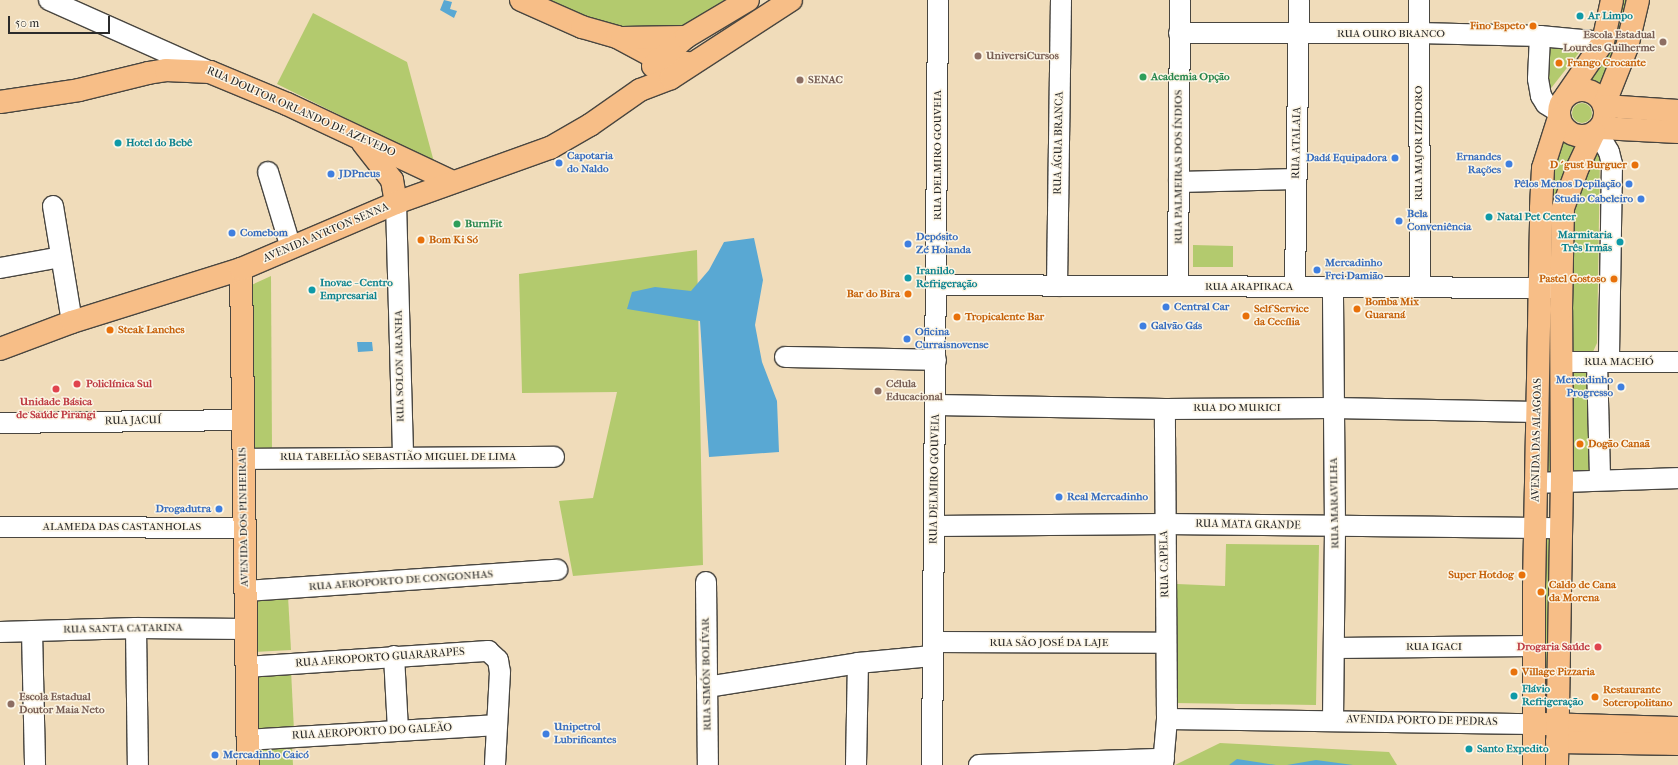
<!DOCTYPE html>
<meta charset="utf-8">
<style>
body{margin:0}
#map{position:relative;width:1678px;height:765px;overflow:hidden;background:#f0dcba;font-family:"IM FELL French Canon",serif}
div>[style]{position:absolute}
.green>*{inset:0;background:#b3ca6e}
.round{border-radius:50%}
.water>*{inset:0;background:#59a8d3}
.roads{filter:drop-shadow(1px 0 #494640) drop-shadow(-1px 0 #494640) drop-shadow(0 1px #494640) drop-shadow(0 -1px #494640)}
.minor>*{height:20px;margin:-10px;padding:0 10px;transform-origin:10px;border-radius:10px;background:#fff}
.major>*{height:22px;margin:-11px;padding:0 11px;transform-origin:11px;border-radius:11px;background:#f7be87}
.major>.ring{margin:-11px;padding:0;box-sizing:content-box;background:none;border:22px solid #f7be87;border-radius:50%}
.dots>*{width:11px;height:11px;translate:-50% -50%;box-sizing:border-box;border:2px solid #fcf5e5;border-radius:50%}
span{translate:-50% -50%;white-space:nowrap;text-align:center;line-height:1.15;-webkit-text-stroke:3px #fcf5e5;paint-order:stroke}
.culture-label{font-size:11px;color:#0d838f;font-weight:700}
.left{translate:0 -50%;text-align:left}
.right{translate:-100% -50%;text-align:right}
.food-label{font-size:11px;color:#c56008;font-weight:700}
.street-label{font-size:11px;color:#2b2b2b}
.education-label{font-size:11px;color:#785e54;font-weight:700}
.leisure-label{font-size:11px;color:#27864d;font-weight:700}
.shop-label{font-size:11px;color:#366cbe;font-weight:700}
.health-label{font-size:11px;color:#be3a42;font-weight:700}
.scale{position:absolute;left:8px;top:16px;width:102px;height:18px;box-sizing:border-box;border:2px solid #2b2b2b;border-top:0;padding-left:5px;font-size:12px;line-height:14px;white-space:nowrap;color:#2b2b2b;-webkit-text-stroke:3px #fcf5e5;paint-order:stroke}
</style>
<div id="map">
<div class="green">
<div style="clip-path:polygon(537px 0,723px 0,728px 5px,682px 31px,611px 27px)"></div>
<div style="clip-path:polygon(1614px 0,1630px 0,1612px 84px,1583px 84px)"></div>
<div style="clip-path:polygon(313px 13px,407px 62px,434px 162px,277px 84px)"></div>
<div style="clip-path:polygon(1545px 44px,1585px 45px,1548px 92px)"></div>
<div class="round" style="left:1572px;top:103px;width:20px;height:20px"></div>
<div style="clip-path:polygon(1557px 132px,1579px 141px,1559px 269px,1547px 192px)"></div>
<div style="clip-path:polygon(1596px 151px,1600px 154px,1597px 343px,1592px 354px,1567px 354px,1573px 196px)"></div>
<div style="clip-path:polygon(1193px 245px,1233px 246px,1233px 267px,1193px 267px)"></div>
<div style="clip-path:polygon(697px 250px,703px 565px,573px 576px,559px 501px,593px 498px,617px 392px,522px 393px,519px 274px)"></div>
<div style="clip-path:polygon(271px 276px,272px 451px,249px 451px,247px 287px)"></div>
<div style="clip-path:polygon(1547px 299px,1558px 300px,1558px 472px,1547px 472px)"></div>
<div style="clip-path:polygon(1573px 369px,1593px 369px,1592px 474px,1572px 473px)"></div>
<div style="clip-path:polygon(1550px 536px,1553px 718px,1542px 717px,1543px 542px)"></div>
<div style="clip-path:polygon(1226px 544px,1319px 545px,1316px 705px,1175px 703px,1177px 584px,1225px 586px)"></div>
<div style="clip-path:polygon(288px 596px,291px 650px,253px 652px,250px 598px)"></div>
<div style="clip-path:polygon(291px 670px,294px 731px,255px 733px,252px 672px)"></div>
<div style="clip-path:polygon(1220px 743px,1389px 752px,1397px 765px,1175px 765px)"></div>
<div style="clip-path:polygon(292px 746px,293px 765px,255px 765px,254px 748px)"></div>
</div>
<div class="water">
<div style="clip-path:polygon(444px 0,452px 2px,450px 9px,457px 11px,454px 18px,440px 10px)"></div>
<div style="clip-path:polygon(754px 238px,763px 280px,755px 325px,762px 362px,777px 401px,779px 452px,709px 457px,700px 321px,627px 309px,632px 292px,655px 287px,691px 291px,709px 270px,724px 242px)"></div>
<div style="clip-path:polygon(357px 342px,372px 342px,373px 351px,358px 352px)"></div>
<div style="clip-path:polygon(1237px 759px,1276px 765px,1229px 765px)"></div>
<div style="clip-path:polygon(1316px 760px,1353px 765px,1287px 765px)"></div>
</div>
<div class="roads">
<div class="minor">
<div style="left:49px;top:0;width:172px;rotate:24deg"></div>
<div style="left:1419px;top:0;width:287px;rotate:89.8deg"></div>
<div style="left:1179px;top:33px;width:239px"></div>
<div style="left:1418px;top:33px;width:122px;rotate:1.4deg"></div>
<div style="left:1540px;top:36px;width:63px;rotate:5.4deg"></div>
<div style="left:1540px;top:36px;width:43px;rotate:92.7deg"></div>
<div style="left:1538px;top:79px;width:17px;rotate:80deg"></div>
<div style="left:1541px;top:96px;width:9px;rotate:58deg"></div>
<div style="left:1546px;top:104px;width:15px;rotate:32deg"></div>
<div style="left:1597px;top:132px;width:23px;rotate:59deg"></div>
<div style="left:1609px;top:152px;width:12px;rotate:76deg"></div>
<div style="left:1612px;top:164px;width:198px;rotate:90.9deg"></div>
<div style="left:268px;top:172px;width:79px;rotate:73.2deg"></div>
<div style="left:1179px;top:182px;width:117px;rotate:-1.5deg"></div>
<div style="left:396px;top:203px;width:253px;rotate:88.4deg"></div>
<div style="left:53px;top:206px;width:118px;rotate:80.7deg"></div>
<div style="left:0;top:268px;width:62px;rotate:-10.2deg"></div>
<div style="left:938px;top:285px;width:618px;rotate:0.28deg"></div>
<div style="left:1057px;top:286px;width:286px;rotate:-89.2deg"></div>
<div style="left:1178px;top:286px;width:286px;rotate:-89.6deg"></div>
<div style="left:1295px;top:287px;width:287px;rotate:-89.2deg"></div>
<div style="left:785px;top:357px;width:151px;rotate:1.1deg"></div>
<div style="left:1561px;top:362px;width:117px"></div>
<div style="left:1597px;top:362px;width:118px;rotate:88.5deg"></div>
<div style="left:936px;top:405px;width:229px;rotate:1deg"></div>
<div style="left:1165px;top:409px;width:168px;rotate:-0.3deg"></div>
<div style="left:1333px;top:408px;width:204px;rotate:1.1deg"></div>
<div style="left:0;top:423px;width:241px;rotate:-0.7deg"></div>
<div style="left:243px;top:459px;width:311px;rotate:-0.4deg"></div>
<div style="left:1536px;top:483px;width:142px;rotate:-2deg"></div>
<div style="left:935px;top:526px;width:229px;rotate:-0.5deg"></div>
<div style="left:1164px;top:524px;width:397px;rotate:0.6deg"></div>
<div style="left:0;top:527px;width:243px;rotate:0.2deg"></div>
<div style="left:706px;top:582px;width:183px;rotate:89.4deg"></div>
<div style="left:245px;top:591px;width:313px;rotate:-3.9deg"></div>
<div style="left:136px;top:628px;width:137px;rotate:89.2deg"></div>
<div style="left:32px;top:631px;width:134px;rotate:88.7deg"></div>
<div style="left:0;top:632px;width:136px;rotate:-1.7deg"></div>
<div style="left:136px;top:628px;width:110px;rotate:0.5deg"></div>
<div style="left:933px;top:642px;width:233px;rotate:0.2deg"></div>
<div style="left:1335px;top:648px;width:199px;rotate:-0.6deg"></div>
<div style="left:394px;top:656px;width:74px;rotate:86.9deg"></div>
<div style="left:246px;top:667px;width:243px;rotate:-3.8deg"></div>
<div style="left:488px;top:651px;width:13px;rotate:42deg"></div>
<div style="left:498px;top:660px;width:12px;rotate:81deg"></div>
<div style="left:500px;top:672px;width:93px;rotate:93.1deg"></div>
<div style="left:707px;top:687px;width:153px;rotate:-9deg"></div>
<div style="left:858px;top:663px;width:74px;rotate:-5.4deg"></div>
<div style="left:1167px;top:719px;width:367px;rotate:0.8deg"></div>
<div style="left:1333px;top:720px;width:194px;rotate:-89.4deg"></div>
<div style="left:1335px;top:526px;width:239px;rotate:-90.5deg"></div>
<div style="left:247px;top:740px;width:250px;rotate:-3.4deg"></div>
<div style="left:856px;top:765px;width:102px;rotate:-88.9deg"></div>
<div style="left:932px;top:765px;width:765px;rotate:-89.55deg"></div>
<div style="left:979px;top:765px;width:185px;rotate:-1.9deg"></div>
<div style="left:1163px;top:765px;width:46px;rotate:-85deg"></div>
<div style="left:1167px;top:719px;width:310px;rotate:-90.4deg"></div>
</div>
<div class="major">
<div style="left:521px;top:0;width:67px;rotate:23.9deg"></div>
<div style="left:582px;top:27px;width:36px;rotate:16deg"></div>
<div style="left:617px;top:37px;width:47px;rotate:28.2deg"></div>
<div style="left:658px;top:59px;width:34px;rotate:8deg"></div>
<div style="left:622px;top:38px;width:64px;rotate:-0.9deg"></div>
<div style="left:653px;top:66px;width:44px;rotate:-41.3deg"></div>
<div style="left:686px;top:37px;width:72px;rotate:-30.8deg"></div>
<div class="ring" style="left:1559px;top:90px;width:24px;height:24px"></div>
<div style="left:1566px;top:96px;width:65px;rotate:-55.6deg"></div>
<div style="left:1603px;top:42px;width:43px;rotate:-77.9deg"></div>
<div style="left:0;top:102px;width:80px;rotate:-8.6deg"></div>
<div style="left:79px;top:90px;width:71px;rotate:-13.8deg"></div>
<div style="left:148px;top:73px;width:18px;rotate:-9deg"></div>
<div style="left:166px;top:70px;width:44px;rotate:2.6deg"></div>
<div style="left:210px;top:72px;width:83px;rotate:22.6deg"></div>
<div style="left:287px;top:104px;width:183px;rotate:25.2deg"></div>
<div style="left:1604px;top:105px;width:62px;rotate:-68.4deg"></div>
<div style="left:1627px;top:47px;width:48px;rotate:-76.8deg"></div>
<div style="left:1605px;top:106px;width:73px;rotate:3.9deg"></div>
<div style="left:1601px;top:128px;width:77px;rotate:3deg"></div>
<div style="left:363px;top:143px;width:47px;rotate:51.9deg"></div>
<div style="left:392px;top:180px;width:23px;rotate:80deg"></div>
<div style="left:241px;top:269px;width:496px;rotate:89.2deg"></div>
<div style="left:0;top:349px;width:77px;rotate:-20.6deg"></div>
<div style="left:72px;top:322px;width:177px;rotate:-17.4deg"></div>
<div style="left:241px;top:269px;width:168px;rotate:-23.1deg"></div>
<div style="left:396px;top:203px;width:164px;rotate:-19.7deg"></div>
<div style="left:550px;top:148px;width:46px;rotate:-29.9deg"></div>
<div style="left:590px;top:125px;width:61px;rotate:-35deg"></div>
<div style="left:640px;top:90px;width:33px;rotate:-21deg"></div>
<div style="left:671px;top:78px;width:143px;rotate:-33deg"></div>
<div style="left:1543px;top:724px;width:135px;rotate:1.7deg"></div>
<div style="left:1557px;top:742px;width:121px;rotate:0.9deg"></div>
<div style="left:1534px;top:765px;width:178px;rotate:-90deg"></div>
<div style="left:1534px;top:587px;width:379px;rotate:-88.9deg"></div>
<div style="left:1541px;top:208px;width:40px;rotate:-87.1deg"></div>
<div style="left:1543px;top:168px;width:52px;rotate:-72.3deg"></div>
<div style="left:1557px;top:765px;width:283px;rotate:-89deg"></div>
<div style="left:1562px;top:482px;width:172px;rotate:-90.3deg"></div>
<div style="left:1561px;top:310px;width:102px;rotate:-88.9deg"></div>
<div style="left:1563px;top:208px;width:44px;rotate:-69.9deg"></div>
<div style="left:1578px;top:167px;width:38px;rotate:-65deg"></div>
</div>
</div>
<div class="dots">
<div style="left:1580px;top:16px;background:#0f9aa8"></div>
<div style="left:1533px;top:26px;background:#e8710a"></div>
<div style="left:1663px;top:42px;background:#8d6e63"></div>
<div style="left:978px;top:56px;background:#8d6e63"></div>
<div style="left:1559px;top:63px;background:#e8710a"></div>
<div style="left:1143px;top:77px;background:#2e9e5b"></div>
<div style="left:800px;top:80px;background:#8d6e63"></div>
<div style="left:118px;top:143px;background:#0f9aa8"></div>
<div style="left:1395px;top:158px;background:#3f7fe0"></div>
<div style="left:559px;top:163px;background:#3f7fe0"></div>
<div style="left:1509px;top:164px;background:#3f7fe0"></div>
<div style="left:1635px;top:165px;background:#e8710a"></div>
<div style="left:331px;top:174px;background:#3f7fe0"></div>
<div style="left:1629px;top:184px;background:#3f7fe0"></div>
<div style="left:1641px;top:199px;background:#3f7fe0"></div>
<div style="left:1489px;top:217px;background:#0f9aa8"></div>
<div style="left:1399px;top:221px;background:#3f7fe0"></div>
<div style="left:457px;top:224px;background:#2e9e5b"></div>
<div style="left:232px;top:233px;background:#3f7fe0"></div>
<div style="left:421px;top:240px;background:#e8710a"></div>
<div style="left:1620px;top:242px;background:#0f9aa8"></div>
<div style="left:908px;top:244px;background:#3f7fe0"></div>
<div style="left:1317px;top:270px;background:#3f7fe0"></div>
<div style="left:908px;top:278px;background:#0f9aa8"></div>
<div style="left:1614px;top:279px;background:#e8710a"></div>
<div style="left:312px;top:290px;background:#0f9aa8"></div>
<div style="left:908px;top:294px;background:#e8710a"></div>
<div style="left:1166px;top:307px;background:#3f7fe0"></div>
<div style="left:1357px;top:309px;background:#e8710a"></div>
<div style="left:1246px;top:316px;background:#e8710a"></div>
<div style="left:957px;top:317px;background:#e8710a"></div>
<div style="left:1143px;top:326px;background:#3f7fe0"></div>
<div style="left:110px;top:330px;background:#e8710a"></div>
<div style="left:907px;top:339px;background:#3f7fe0"></div>
<div style="left:77px;top:384px;background:#e0444e"></div>
<div style="left:1621px;top:387px;background:#3f7fe0"></div>
<div style="left:56px;top:389px;background:#e0444e"></div>
<div style="left:878px;top:391px;background:#8d6e63"></div>
<div style="left:1580px;top:444px;background:#e8710a"></div>
<div style="left:1059px;top:497px;background:#3f7fe0"></div>
<div style="left:219px;top:509px;background:#3f7fe0"></div>
<div style="left:1522px;top:575px;background:#e8710a"></div>
<div style="left:1541px;top:592px;background:#e8710a"></div>
<div style="left:1598px;top:647px;background:#e0444e"></div>
<div style="left:1514px;top:672px;background:#e8710a"></div>
<div style="left:1514px;top:696px;background:#0f9aa8"></div>
<div style="left:1595px;top:697px;background:#e8710a"></div>
<div style="left:11px;top:704px;background:#8d6e63"></div>
<div style="left:546px;top:734px;background:#3f7fe0"></div>
<div style="left:1469px;top:749px;background:#0f9aa8"></div>
<div style="left:215px;top:755px;background:#3f7fe0"></div>
</div>
<div class="culture-label">
<span class="left" style="left:1588px;top:16px">Ar Limpo</span>
<span class="left" style="left:126px;top:143px">Hotel do Bebê</span>
<span class="left" style="left:1497px;top:217px">Natal Pet Center</span>
<span class="right" style="left:1612px;top:242px">Marmitaria<br>Três Irmãs</span>
<span class="left" style="left:916px;top:278px">Iranildo<br>Refrigeração</span>
<span class="left" style="left:320px;top:290px">Inovae - Centro<br>Empresarial</span>
<span class="left" style="left:1522px;top:696px">Flávio<br>Refrigeração</span>
<span class="left" style="left:1477px;top:749px">Santo Expedito</span>
</div>
<div class="food-label">
<span class="right" style="left:1525px;top:26px">Fino Espeto</span>
<span class="left" style="left:1567px;top:63px">Frango Crocante</span>
<span class="right" style="left:1627px;top:165px">D´gust Burguer</span>
<span class="left" style="left:429px;top:240px">Bom Ki Só</span>
<span class="right" style="left:1606px;top:279px">Pastel Gostoso</span>
<span class="right" style="left:900px;top:294px">Bar do Bira</span>
<span class="left" style="left:1365px;top:309px">Bomba Mix<br>Guaraná</span>
<span class="left" style="left:1254px;top:316px">Self Service<br>da Cecília</span>
<span class="left" style="left:965px;top:317px">Tropicalente Bar</span>
<span class="left" style="left:118px;top:330px">Steak Lanches</span>
<span class="left" style="left:1588px;top:444px">Dogão Canaã</span>
<span class="right" style="left:1514px;top:575px">Super Hotdog</span>
<span class="left" style="left:1549px;top:592px">Caldo de Cana<br>da Morena</span>
<span class="left" style="left:1522px;top:672px">Village Pizzaria</span>
<span class="left" style="left:1603px;top:697px">Restaurante<br>Soteropolitano</span>
</div>
<div class="street-label">
<span style="left:1391px;top:34px">RUA OURO BRANCO</span>
<span style="left:301px;top:112px;rotate:24deg">RUA DOUTOR ORLANDO DE AZEVEDO</span>
<span style="left:1059px;top:143px;rotate:-89deg">RUA ÁGUA BRANCA</span>
<span style="left:1297px;top:143px;rotate:-89deg">RUA ATALAIA</span>
<span style="left:1419px;top:143px;rotate:-90deg">RUA MAJOR IZIDORO</span>
<span style="left:938px;top:155px;rotate:-90deg">RUA DELMIRO GOUVEIA</span>
<span style="left:1179px;top:167px;rotate:-90deg">RUA PALMEIRAS DOS ÍNDIOS</span>
<span style="left:326px;top:233px;rotate:-23deg">AVENIDA AYRTON SENNA</span>
<span style="left:1249px;top:287px">RUA ARAPIRACA</span>
<span style="left:1619px;top:362px">RUA MACEIÓ</span>
<span style="left:400px;top:366px;rotate:-91deg">RUA SOLON ARANHA</span>
<span style="left:1237px;top:408px">RUA DO MURICI</span>
<span style="left:133px;top:421px;rotate:-1deg">RUA JACUÍ</span>
<span style="left:1537px;top:440px;rotate:-89deg">AVENIDA DAS ALAGOAS</span>
<span style="left:398px;top:457px">RUA TABELIÃO SEBASTIÃO MIGUEL DE LIMA</span>
<span style="left:935px;top:479px;rotate:-89deg">RUA DELMIRO GOUVEIA</span>
<span style="left:1335px;top:503px;rotate:-91deg">RUA MARAVILHA</span>
<span style="left:244px;top:517px;rotate:-91deg">AVENIDA DOS PINHEIRAIS</span>
<span style="left:1248px;top:525px;rotate:1deg">RUA MATA GRANDE</span>
<span style="left:122px;top:527px">ALAMEDA DAS CASTANHOLAS</span>
<span style="left:1165px;top:564px;rotate:-91deg">RUA CAPELA</span>
<span style="left:401px;top:581px;rotate:-4deg">RUA AEROPORTO DE CONGONHAS</span>
<span style="left:123px;top:629px;rotate:-1deg">RUA SANTA CATARINA</span>
<span style="left:1049px;top:643px">RUA SÃO JOSÉ DA LAJE</span>
<span style="left:1434px;top:647px">RUA IGACI</span>
<span style="left:380px;top:658px;rotate:-4deg">RUA AEROPORTO GUARARAPES</span>
<span style="left:707px;top:674px;rotate:-91deg">RUA SIMÓN BOLÍVAR</span>
<span style="left:1422px;top:721px;rotate:1deg">AVENIDA PORTO DE PEDRAS</span>
<span style="left:372px;top:732px;rotate:-3deg">RUA AEROPORTO DO GALEÃO</span>
</div>
<div class="education-label">
<span class="right" style="left:1655px;top:42px">Escola Estadual<br>Lourdes Guilherme</span>
<span class="left" style="left:986px;top:56px">UniversiCursos</span>
<span class="left" style="left:808px;top:80px">SENAC</span>
<span class="left" style="left:886px;top:391px">Célula<br>Educacional</span>
<span class="left" style="left:19px;top:704px">Escola Estadual<br>Doutor Maia Neto</span>
</div>
<div class="leisure-label">
<span class="left" style="left:1151px;top:77px">Academia Opção</span>
<span class="left" style="left:465px;top:224px">BurnFit</span>
</div>
<div class="shop-label">
<span class="left" style="left:567px;top:163px">Capotaria<br>do Naldo</span>
<span class="right" style="left:1387px;top:158px">Dadá Equipadora</span>
<span class="right" style="left:1501px;top:164px">Ernandes<br>Rações</span>
<span class="left" style="left:339px;top:174px">JDPneus</span>
<span class="right" style="left:1621px;top:184px">Pêlos Menos Depilação</span>
<span class="right" style="left:1633px;top:199px">Studio Cabeleiro</span>
<span class="left" style="left:1407px;top:221px">Bela<br>Conveniência</span>
<span class="left" style="left:240px;top:233px">Comebom</span>
<span class="left" style="left:916px;top:244px">Depósito<br>Zé Holanda</span>
<span class="left" style="left:1325px;top:270px">Mercadinho<br>Frei Damião</span>
<span class="left" style="left:1174px;top:307px">Central Car</span>
<span class="left" style="left:1151px;top:326px">Galvão Gás</span>
<span class="left" style="left:915px;top:339px">Oficina<br>Curraisnovense</span>
<span class="right" style="left:1613px;top:387px">Mercadinho<br>Progresso</span>
<span class="left" style="left:1067px;top:497px">Real Mercadinho</span>
<span class="right" style="left:211px;top:509px">Drogadutra</span>
<span class="left" style="left:554px;top:734px">Unipetrol<br>Lubrificantes</span>
<span class="left" style="left:223px;top:755px">Mercadinho Caicó</span>
</div>
<div class="health-label">
<span class="left" style="left:86px;top:384px">Policlínica Sul</span>
<span style="left:56px;top:409px">Unidade Básica<br>de Saúde Pirangi</span>
<span class="right" style="left:1590px;top:647px">Drogaria Saúde</span>
</div>
<div class="scale">50 m</div>
</div>
